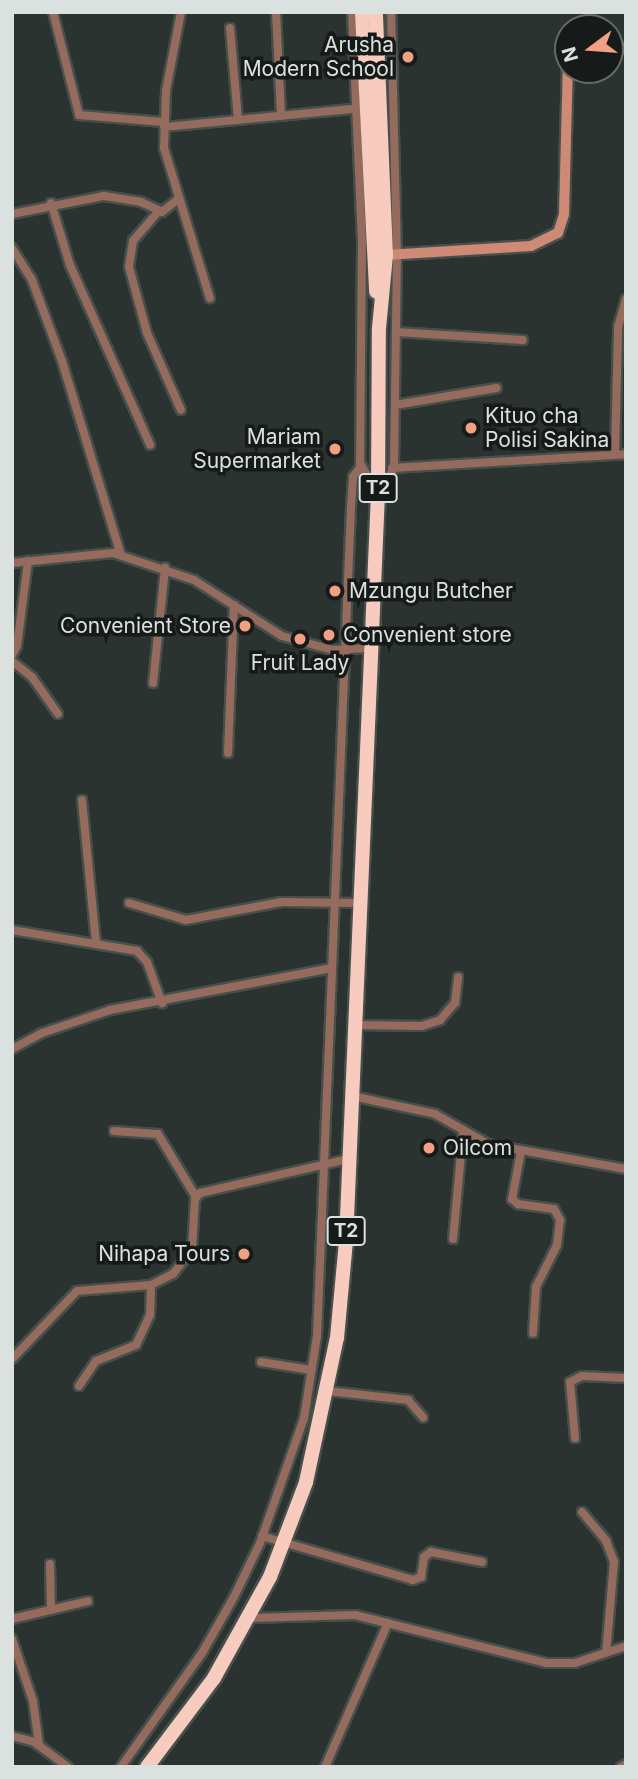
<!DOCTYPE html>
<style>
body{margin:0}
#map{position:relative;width:638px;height:1779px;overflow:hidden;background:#2a3330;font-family:Inter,sans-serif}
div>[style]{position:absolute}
.roads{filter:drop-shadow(2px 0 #464f4c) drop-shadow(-2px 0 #464f4c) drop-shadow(0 2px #464f4c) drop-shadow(0 -2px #464f4c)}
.street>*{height:8px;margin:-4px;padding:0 4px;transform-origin:4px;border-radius:4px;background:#956b5d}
.secondary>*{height:10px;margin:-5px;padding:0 5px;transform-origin:5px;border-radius:5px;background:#ce8a74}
.highway>*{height:14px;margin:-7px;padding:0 7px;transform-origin:7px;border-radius:7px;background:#f7ccbe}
.dots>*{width:19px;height:19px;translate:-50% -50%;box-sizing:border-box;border:4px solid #161a18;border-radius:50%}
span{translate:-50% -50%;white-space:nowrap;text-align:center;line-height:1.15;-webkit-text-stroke:7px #161a18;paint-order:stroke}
.shield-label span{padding:2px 5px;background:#161a18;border:2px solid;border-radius:5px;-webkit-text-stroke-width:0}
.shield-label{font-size:19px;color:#dbe1df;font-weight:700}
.poi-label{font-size:21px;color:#dbe1df}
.right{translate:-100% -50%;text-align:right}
.left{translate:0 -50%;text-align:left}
.frame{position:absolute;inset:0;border:14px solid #dbe1df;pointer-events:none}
.north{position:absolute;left:554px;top:14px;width:70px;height:70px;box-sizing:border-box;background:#161a18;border:2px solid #656a68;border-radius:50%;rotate:254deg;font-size:19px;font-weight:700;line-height:28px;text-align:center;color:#dbe1df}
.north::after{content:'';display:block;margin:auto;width:24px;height:32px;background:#f39f83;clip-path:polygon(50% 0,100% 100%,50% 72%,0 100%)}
</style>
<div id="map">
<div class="roads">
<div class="street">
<div style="left:53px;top:12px;width:106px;rotate:75.8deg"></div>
<div style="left:79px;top:115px;width:85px;rotate:4.7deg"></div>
<div style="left:181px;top:12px;width:80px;rotate:100.8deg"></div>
<div style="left:166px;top:91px;width:57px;rotate:92deg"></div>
<div style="left:164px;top:148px;width:157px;rotate:73deg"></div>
<div style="left:276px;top:12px;width:104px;rotate:87.2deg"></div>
<div style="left:352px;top:12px;width:231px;rotate:87.5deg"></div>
<div style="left:362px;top:243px;width:220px;rotate:90.5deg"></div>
<div style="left:360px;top:463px;width:36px;rotate:60deg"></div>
<div style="left:378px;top:494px;width:31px;rotate:-58deg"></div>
<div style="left:394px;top:468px;width:214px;rotate:-89.2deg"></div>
<div style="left:397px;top:254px;width:242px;rotate:-91.4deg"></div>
<div style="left:230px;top:28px;width:92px;rotate:85deg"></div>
<div style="left:164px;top:127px;width:200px;rotate:-5.5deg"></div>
<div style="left:51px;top:203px;width:65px;rotate:73deg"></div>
<div style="left:70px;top:265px;width:197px;rotate:66deg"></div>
<div style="left:158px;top:212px;width:38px;rotate:131deg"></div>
<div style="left:133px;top:241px;width:26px;rotate:99deg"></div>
<div style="left:129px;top:267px;width:68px;rotate:74.7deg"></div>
<div style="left:147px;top:333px;width:84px;rotate:66.2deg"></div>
<div style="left:12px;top:214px;width:94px;rotate:-11.1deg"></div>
<div style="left:104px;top:196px;width:37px;rotate:9deg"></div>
<div style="left:141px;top:202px;width:23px;rotate:25deg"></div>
<div style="left:162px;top:212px;width:21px;rotate:-39deg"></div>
<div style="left:12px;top:248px;width:38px;rotate:58deg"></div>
<div style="left:32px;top:280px;width:86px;rotate:69.7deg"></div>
<div style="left:62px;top:361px;width:203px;rotate:73.1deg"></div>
<div style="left:396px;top:332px;width:127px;rotate:3.6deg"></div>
<div style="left:395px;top:405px;width:103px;rotate:-9.5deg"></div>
<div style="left:615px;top:454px;width:127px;rotate:-88.6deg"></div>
<div style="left:618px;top:327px;width:29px;rotate:-74deg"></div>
<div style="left:392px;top:468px;width:234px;rotate:-3.4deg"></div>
<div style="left:12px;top:563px;width:101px;rotate:-5.7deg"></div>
<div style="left:113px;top:553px;width:85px;rotate:18.4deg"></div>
<div style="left:194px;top:580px;width:104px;rotate:32.5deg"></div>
<div style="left:282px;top:636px;width:53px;rotate:15.4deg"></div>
<div style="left:333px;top:650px;width:36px;rotate:-3deg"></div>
<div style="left:12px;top:655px;width:10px;rotate:-61deg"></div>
<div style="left:17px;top:646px;width:86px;rotate:-82.6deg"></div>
<div style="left:12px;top:661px;width:26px;rotate:39deg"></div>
<div style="left:32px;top:677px;width:45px;rotate:54.9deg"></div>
<div style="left:153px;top:683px;width:116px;rotate:-84deg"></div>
<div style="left:228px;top:753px;width:148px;rotate:-87.7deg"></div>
<div style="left:82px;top:800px;width:143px;rotate:84.4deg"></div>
<div style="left:129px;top:903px;width:59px;rotate:16.6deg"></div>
<div style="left:186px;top:920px;width:97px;rotate:-10.7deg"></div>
<div style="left:281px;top:902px;width:78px;rotate:0.7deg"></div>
<div style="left:12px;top:930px;width:127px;rotate:9.5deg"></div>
<div style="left:137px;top:951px;width:15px;rotate:48deg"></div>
<div style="left:147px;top:962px;width:44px;rotate:69.9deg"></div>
<div style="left:354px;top:1025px;width:68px;rotate:0.8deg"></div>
<div style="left:422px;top:1026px;width:19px;rotate:-18deg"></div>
<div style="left:440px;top:1020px;width:23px;rotate:-49deg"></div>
<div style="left:455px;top:1003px;width:26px;rotate:-83deg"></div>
<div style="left:12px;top:1049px;width:34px;rotate:-28deg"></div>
<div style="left:42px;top:1033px;width:72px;rotate:-18.7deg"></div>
<div style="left:110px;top:1010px;width:226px;rotate:-10.7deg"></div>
<div style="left:352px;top:1096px;width:85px;rotate:12.2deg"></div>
<div style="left:435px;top:1114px;width:61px;rotate:29.5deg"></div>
<div style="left:488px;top:1144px;width:140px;rotate:10.3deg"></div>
<div style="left:114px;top:1131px;width:44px;rotate:3.9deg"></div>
<div style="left:158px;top:1134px;width:74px;rotate:58.9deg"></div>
<div style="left:521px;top:1151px;width:49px;rotate:100.6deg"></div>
<div style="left:512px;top:1199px;width:8px;rotate:40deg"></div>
<div style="left:518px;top:1204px;width:36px;rotate:8deg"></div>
<div style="left:554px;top:1209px;width:13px;rotate:61deg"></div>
<div style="left:560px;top:1220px;width:25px;rotate:97deg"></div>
<div style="left:557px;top:1245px;width:47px;rotate:116.6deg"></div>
<div style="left:536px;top:1287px;width:46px;rotate:93.7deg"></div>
<div style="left:453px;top:1239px;width:106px;rotate:-84.6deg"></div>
<div style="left:12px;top:1359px;width:94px;rotate:-46.3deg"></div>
<div style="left:77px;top:1291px;width:74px;rotate:-4.6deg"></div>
<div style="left:151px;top:1285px;width:25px;rotate:-27deg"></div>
<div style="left:173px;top:1274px;width:31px;rotate:-52deg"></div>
<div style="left:192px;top:1250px;width:51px;rotate:-86.6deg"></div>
<div style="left:195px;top:1199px;width:8px;rotate:-50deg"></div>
<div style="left:200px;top:1193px;width:152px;rotate:-12.9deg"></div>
<div style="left:261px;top:1362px;width:51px;rotate:9.1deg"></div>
<div style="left:79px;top:1386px;width:30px;rotate:-56deg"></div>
<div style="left:96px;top:1361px;width:43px;rotate:-21.8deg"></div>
<div style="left:136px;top:1345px;width:33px;rotate:-65deg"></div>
<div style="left:150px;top:1315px;width:30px;rotate:-88deg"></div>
<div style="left:328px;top:1391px;width:81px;rotate:6.4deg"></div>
<div style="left:408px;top:1400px;width:23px;rotate:49deg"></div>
<div style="left:575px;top:1438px;width:56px;rotate:-95.1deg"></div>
<div style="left:570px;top:1382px;width:13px;rotate:-27deg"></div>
<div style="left:582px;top:1376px;width:44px;rotate:2.6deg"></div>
<div style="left:582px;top:1512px;width:38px;rotate:50deg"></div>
<div style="left:606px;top:1541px;width:22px;rotate:69deg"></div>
<div style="left:614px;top:1562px;width:91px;rotate:95deg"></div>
<div style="left:262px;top:1536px;width:157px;rotate:16.2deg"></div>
<div style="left:413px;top:1580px;width:9px;rotate:-21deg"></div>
<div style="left:421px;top:1577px;width:20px;rotate:-81deg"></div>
<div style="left:424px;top:1557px;width:9px;rotate:-36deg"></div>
<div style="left:431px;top:1552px;width:52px;rotate:11.1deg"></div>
<div style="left:50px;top:1564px;width:46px;rotate:88.8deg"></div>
<div style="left:250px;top:1618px;width:105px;rotate:-1.6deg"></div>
<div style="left:355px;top:1615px;width:197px;rotate:14.1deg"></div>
<div style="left:546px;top:1663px;width:29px"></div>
<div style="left:575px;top:1663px;width:54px;rotate:-18.4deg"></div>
<div style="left:12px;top:1619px;width:78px;rotate:-13.3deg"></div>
<div style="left:12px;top:1639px;width:65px;rotate:71.3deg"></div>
<div style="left:33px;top:1701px;width:44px;rotate:82.2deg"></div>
<div style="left:12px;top:1736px;width:23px;rotate:15deg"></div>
<div style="left:34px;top:1742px;width:42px;rotate:36.3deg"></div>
<div style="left:121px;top:1767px;width:140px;rotate:-54.6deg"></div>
<div style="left:202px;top:1653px;width:64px;rotate:-60.3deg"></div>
<div style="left:234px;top:1597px;width:60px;rotate:-64.3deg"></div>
<div style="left:260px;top:1543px;width:133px;rotate:-70.6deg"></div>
<div style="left:304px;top:1418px;width:83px;rotate:-81deg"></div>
<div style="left:317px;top:1336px;width:830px;rotate:-87.65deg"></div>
<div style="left:351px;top:507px;width:30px;rotate:-86deg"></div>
<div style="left:353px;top:477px;width:14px;rotate:-54deg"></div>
<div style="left:325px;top:1767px;width:157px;rotate:-66.4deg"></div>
<div style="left:621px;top:1767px;width:6px;rotate:-31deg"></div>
</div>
<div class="secondary">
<div style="left:610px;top:47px;width:16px;rotate:4deg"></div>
<div style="left:386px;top:255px;width:145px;rotate:-3.6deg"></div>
<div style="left:531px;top:246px;width:30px;rotate:-26deg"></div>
<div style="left:558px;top:233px;width:20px;rotate:-72deg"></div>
<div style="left:564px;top:214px;width:153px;rotate:-88.5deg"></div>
</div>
<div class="highway">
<div style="left:362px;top:12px;width:280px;rotate:87.1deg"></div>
<div style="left:147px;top:1767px;width:111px;rotate:-53deg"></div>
<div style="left:214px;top:1678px;width:115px;rotate:-61deg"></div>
<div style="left:270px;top:1577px;width:102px;rotate:-69.2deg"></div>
<div style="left:306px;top:1482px;width:147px;rotate:-77.9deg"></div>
<div style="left:337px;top:1338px;width:97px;rotate:-84.7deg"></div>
<div style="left:346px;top:1241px;width:748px;rotate:-87.55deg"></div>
<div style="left:378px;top:494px;width:166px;rotate:-89.7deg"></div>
<div style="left:379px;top:328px;width:73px;rotate:-84.5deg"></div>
<div style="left:386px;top:255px;width:243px;rotate:-92.4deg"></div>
</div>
</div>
<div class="dots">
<div style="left:408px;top:57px;background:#f39f83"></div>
<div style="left:471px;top:428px;background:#f39f83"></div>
<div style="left:335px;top:449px;background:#f39f83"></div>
<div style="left:335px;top:591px;background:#f39f83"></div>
<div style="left:245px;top:626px;background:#f39f83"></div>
<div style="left:329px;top:635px;background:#f39f83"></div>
<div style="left:300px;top:639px;background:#f39f83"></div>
<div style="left:429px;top:1148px;background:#f39f83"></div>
<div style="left:244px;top:1254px;background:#f39f83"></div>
</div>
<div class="shield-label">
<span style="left:378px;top:488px">T2</span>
<span style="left:346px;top:1231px">T2</span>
</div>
<div class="poi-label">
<span class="right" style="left:394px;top:57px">Arusha<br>Modern School</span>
<span class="left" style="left:485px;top:428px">Kituo cha<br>Polisi Sakina</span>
<span class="right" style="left:321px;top:449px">Mariam<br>Supermarket</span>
<span class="left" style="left:349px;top:591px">Mzungu Butcher</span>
<span class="right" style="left:231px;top:626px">Convenient Store</span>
<span class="left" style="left:343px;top:635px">Convenient store</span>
<span style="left:300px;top:663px">Fruit Lady</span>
<span class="left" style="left:443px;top:1148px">Oilcom</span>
<span class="right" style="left:230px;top:1254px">Nihapa Tours</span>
</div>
<div class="frame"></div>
<div class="north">N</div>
</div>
